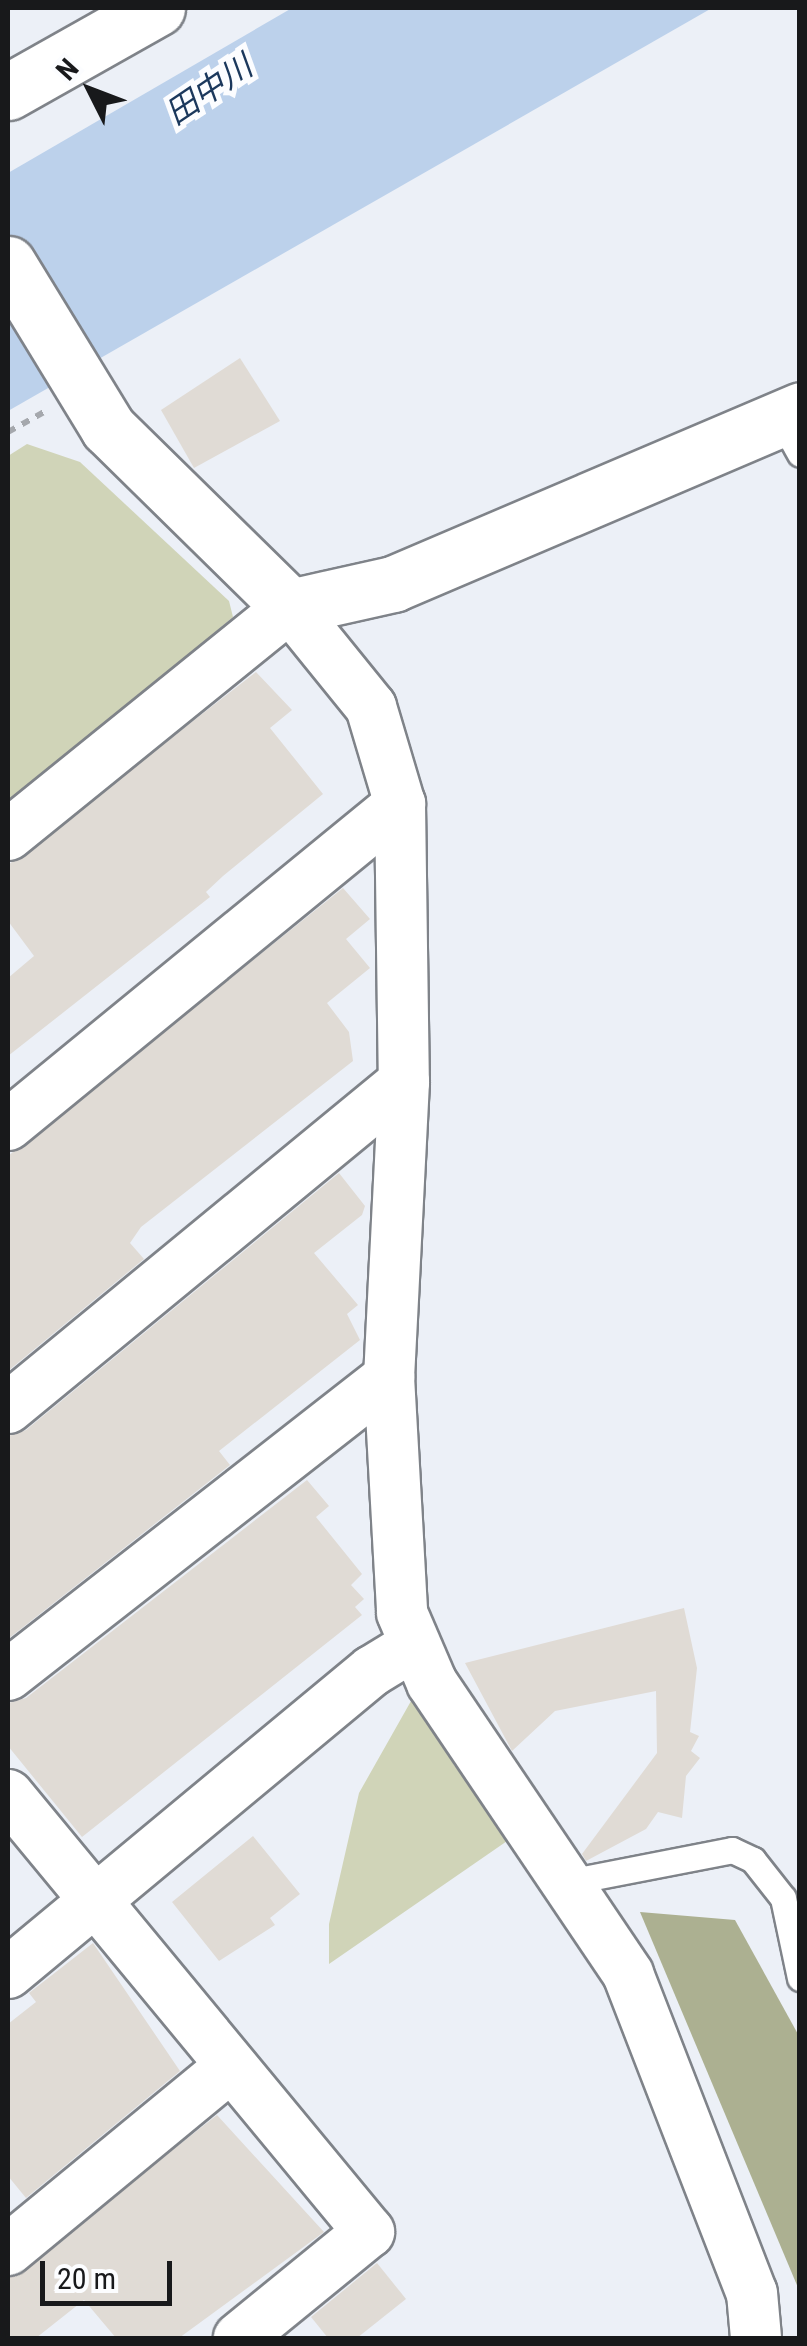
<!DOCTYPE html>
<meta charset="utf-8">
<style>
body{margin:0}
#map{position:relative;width:807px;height:2346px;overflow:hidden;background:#ecf0f7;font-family:"Roboto Condensed","Noto Sans JP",sans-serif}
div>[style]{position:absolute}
.green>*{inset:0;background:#d0d4b8}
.forest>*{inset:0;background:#acb091}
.water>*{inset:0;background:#bcd1eb}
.building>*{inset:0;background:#e0dbd5}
.path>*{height:6px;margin-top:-3px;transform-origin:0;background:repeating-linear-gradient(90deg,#a5a8ad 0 8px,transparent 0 16px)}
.roads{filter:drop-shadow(2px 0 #7f8389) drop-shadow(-2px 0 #7f8389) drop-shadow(0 2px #7f8389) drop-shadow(0 -2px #7f8389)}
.lane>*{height:25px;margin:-12.5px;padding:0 12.5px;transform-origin:12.5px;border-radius:12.5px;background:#fff}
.street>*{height:50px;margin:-25px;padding:0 25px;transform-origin:25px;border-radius:25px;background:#fff}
.secondary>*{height:55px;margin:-27.5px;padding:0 27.5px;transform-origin:27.5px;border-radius:27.5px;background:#fff}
span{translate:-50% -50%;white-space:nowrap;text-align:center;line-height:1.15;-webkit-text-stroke:10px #fcfdff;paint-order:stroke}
.water-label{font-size:32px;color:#1b385c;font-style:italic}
.frame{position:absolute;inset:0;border:10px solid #18191b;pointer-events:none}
.north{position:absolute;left:40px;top:40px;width:100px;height:100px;-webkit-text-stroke:8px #fcfdff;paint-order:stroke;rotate:312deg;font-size:28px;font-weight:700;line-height:40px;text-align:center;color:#18191b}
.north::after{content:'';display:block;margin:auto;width:35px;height:45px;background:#18191b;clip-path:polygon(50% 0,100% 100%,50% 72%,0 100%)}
.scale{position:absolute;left:40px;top:2261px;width:132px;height:45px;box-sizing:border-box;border:5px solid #18191b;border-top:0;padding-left:12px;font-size:30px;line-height:35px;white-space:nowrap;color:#18191b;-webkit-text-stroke:8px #fcfdff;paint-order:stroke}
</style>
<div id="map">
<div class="green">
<div style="clip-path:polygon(27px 444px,80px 462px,229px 601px,233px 617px,8px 808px,8px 456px)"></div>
<div style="clip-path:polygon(415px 1694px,454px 1765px,510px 1839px,329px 1964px,329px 1924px,359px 1793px)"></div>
</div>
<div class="forest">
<div style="clip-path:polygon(640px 1912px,735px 1920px,799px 2036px,799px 2290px)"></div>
</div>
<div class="water">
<div style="clip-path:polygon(292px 8px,712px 8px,8px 411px,8px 173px)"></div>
</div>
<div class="building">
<div style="clip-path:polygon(240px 358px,280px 421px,194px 468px,161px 410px)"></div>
<div style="clip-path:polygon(256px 672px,292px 710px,270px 728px,323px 794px,223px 876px,206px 892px,210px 897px,8px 1056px,8px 978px,34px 956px,8px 921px,8px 865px)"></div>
<div style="clip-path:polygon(343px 888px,370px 919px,346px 939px,370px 968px,327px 1003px,349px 1032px,353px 1061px,141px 1227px,130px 1243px,144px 1259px,8px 1371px,8px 1156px)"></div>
<div style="clip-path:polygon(339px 1173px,365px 1206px,362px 1215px,314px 1253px,358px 1305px,347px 1314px,360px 1340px,219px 1451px,230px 1465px,8px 1639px,8px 1436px,26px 1430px)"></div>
<div style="clip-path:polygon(307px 1480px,329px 1506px,316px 1517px,362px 1574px,351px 1585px,364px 1599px,355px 1607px,362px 1615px,82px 1837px,8px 1746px,8px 1703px,26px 1698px)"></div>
<div style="clip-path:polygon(684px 1608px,697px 1668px,690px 1732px,699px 1736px,691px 1751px,700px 1758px,686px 1776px,682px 1818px,658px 1812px,646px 1829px,586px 1861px,582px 1854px,657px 1753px,656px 1691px,555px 1711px,512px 1751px,465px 1663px)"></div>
<div style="clip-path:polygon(253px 1836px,300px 1894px,270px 1918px,275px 1925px,219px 1961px,172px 1902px)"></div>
<div style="clip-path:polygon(93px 1943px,180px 2071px,26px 2198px,8px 2176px,8px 2024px,36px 2002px,29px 1993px)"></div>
<div style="clip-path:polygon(217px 2115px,324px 2232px,179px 2338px,116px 2338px,84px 2300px,36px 2338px,8px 2338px,8px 2279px)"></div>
<div style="clip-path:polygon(377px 2263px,406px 2299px,357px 2338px,328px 2338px,311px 2317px)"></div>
</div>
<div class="path">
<div style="left:8px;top:432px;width:41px;rotate:-29.1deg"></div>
</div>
<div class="roads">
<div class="lane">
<div style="left:780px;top:418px;width:41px;rotate:60.9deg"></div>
<div style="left:568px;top:1882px;width:167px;rotate:-11deg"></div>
<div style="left:732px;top:1850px;width:23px;rotate:25deg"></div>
<div style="left:753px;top:1860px;width:48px;rotate:51.7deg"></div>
<div style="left:783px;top:1898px;width:82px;rotate:78deg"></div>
</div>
<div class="street">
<div style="left:8px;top:835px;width:363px;rotate:-39deg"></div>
<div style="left:290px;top:607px;width:129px;rotate:51deg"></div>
<div style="left:371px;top:707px;width:101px;rotate:73.4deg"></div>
<div style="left:400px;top:804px;width:278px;rotate:89.2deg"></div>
<div style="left:404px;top:1082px;width:295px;rotate:92.9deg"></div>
<div style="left:389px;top:1377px;width:236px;rotate:86.8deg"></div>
<div style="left:402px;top:1613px;width:76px;rotate:66.8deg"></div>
<div style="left:432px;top:1683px;width:351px;rotate:56deg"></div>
<div style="left:628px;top:1974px;width:342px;rotate:68.8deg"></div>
<div style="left:752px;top:2293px;width:45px;rotate:84.9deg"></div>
<div style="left:8px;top:1125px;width:507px;rotate:-39.31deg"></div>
<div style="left:8px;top:1408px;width:513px;rotate:-39.46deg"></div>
<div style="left:8px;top:1675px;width:484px;rotate:-38deg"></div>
<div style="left:8px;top:1795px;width:567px;rotate:50.44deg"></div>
<div style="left:369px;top:2232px;width:168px;rotate:140.8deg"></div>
<div style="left:8px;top:1973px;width:473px;rotate:-39.7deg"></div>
<div style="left:372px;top:1671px;width:48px;rotate:-31.4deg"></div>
<div style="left:8px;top:2250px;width:289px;rotate:-39.5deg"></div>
</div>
<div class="secondary">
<div style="left:8px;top:92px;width:171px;rotate:-29.4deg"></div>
<div style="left:8px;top:264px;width:192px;rotate:58.6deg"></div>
<div style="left:108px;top:428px;width:255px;rotate:44.5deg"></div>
<div style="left:290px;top:607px;width:106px;rotate:-12.6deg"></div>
<div style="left:393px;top:584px;width:443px;rotate:-23.1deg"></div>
</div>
</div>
<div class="water-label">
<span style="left:209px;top:90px;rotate:-34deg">田中川</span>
</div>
<div class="frame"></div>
<div class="north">N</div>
<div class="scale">20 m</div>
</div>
